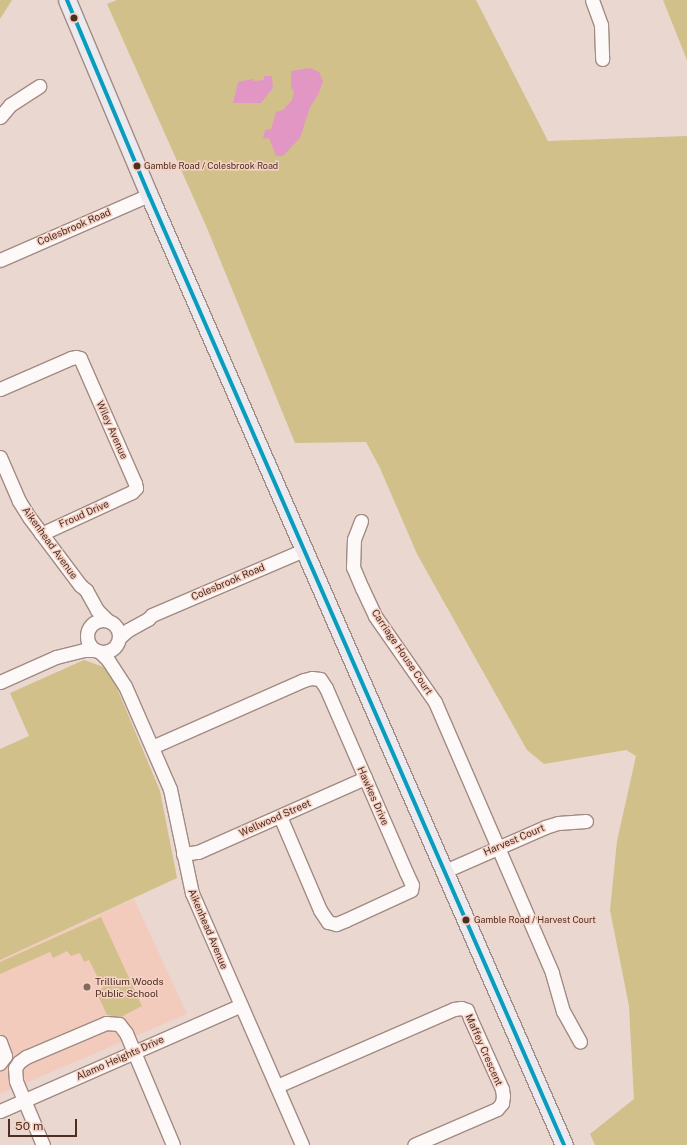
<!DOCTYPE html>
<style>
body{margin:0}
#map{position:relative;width:687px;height:1145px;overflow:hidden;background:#ead7d0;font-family:"Public Sans",sans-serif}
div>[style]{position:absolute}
.built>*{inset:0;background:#f3cbbd}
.green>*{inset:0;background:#d1c08a}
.water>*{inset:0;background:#e296c4}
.roads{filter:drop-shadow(1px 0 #a18b83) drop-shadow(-1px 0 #a18b83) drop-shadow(0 1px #a18b83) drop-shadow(0 -1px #a18b83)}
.minor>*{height:13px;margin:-6.5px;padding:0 6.5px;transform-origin:6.5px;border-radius:6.5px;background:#fcf9f8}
.minor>.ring{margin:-6.5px;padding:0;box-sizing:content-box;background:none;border:13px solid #fcf9f8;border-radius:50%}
.major>*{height:17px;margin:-8.5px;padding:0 8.5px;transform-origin:8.5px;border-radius:8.5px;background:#edeaef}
.bus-1>*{height:4px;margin:-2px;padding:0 2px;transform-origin:2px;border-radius:2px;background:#089dbd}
.dots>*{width:11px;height:11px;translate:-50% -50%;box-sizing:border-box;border:2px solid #f5d2c6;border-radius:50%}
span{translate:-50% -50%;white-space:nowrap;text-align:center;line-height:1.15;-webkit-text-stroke:3px #f5d2c6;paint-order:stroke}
.bus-label{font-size:9px;color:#4f2d21}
.left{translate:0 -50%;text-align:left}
.street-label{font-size:10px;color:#4f2d21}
.poi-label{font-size:10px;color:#4f2d21}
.scale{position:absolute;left:8px;top:1119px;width:69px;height:18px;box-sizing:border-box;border:2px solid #4f2d21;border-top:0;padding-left:5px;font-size:12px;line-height:14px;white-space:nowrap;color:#4f2d21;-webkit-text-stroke:3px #f5d2c6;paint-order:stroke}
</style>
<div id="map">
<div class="built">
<div style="clip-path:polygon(134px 899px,187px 1014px,0 1094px,0 960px)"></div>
</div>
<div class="green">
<div style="clip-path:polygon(0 0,12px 0,0 19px)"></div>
<div style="clip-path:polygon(117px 0,476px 0,548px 141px,687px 136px,687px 1145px,595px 1145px,590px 1134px,634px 1099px,629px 1006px,610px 910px,617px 841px,636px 756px,626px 750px,544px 764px,527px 750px,417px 554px,380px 468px,366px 442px,295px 443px,207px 228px,107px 4px)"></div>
<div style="clip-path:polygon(663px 0,687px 0,687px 60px)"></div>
<div style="clip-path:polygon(84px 660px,109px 669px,160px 791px,177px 878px,0 960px,0 749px,29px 736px,10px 693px)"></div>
<div style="clip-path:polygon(101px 917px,142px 1006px,121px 1017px,107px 1015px,96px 991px,103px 988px,89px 960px,84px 962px,80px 953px,71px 956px,67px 951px,53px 958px,50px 952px,0 974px,0 962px)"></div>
</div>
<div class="water">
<div style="clip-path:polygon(310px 68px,319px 72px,323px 81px,319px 93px,310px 107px,300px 138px,283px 156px,276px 156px,269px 138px,263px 139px,265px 130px,271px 129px,276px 112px,283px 110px,292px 100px,294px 92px,291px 88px,291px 71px)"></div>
<div style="clip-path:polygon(264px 76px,272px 76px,273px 88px,261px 103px,233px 103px,238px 82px,253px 79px,254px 81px,264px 80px)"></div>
</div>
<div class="roads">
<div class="minor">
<div style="left:592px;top:0;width:27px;rotate:70deg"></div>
<div style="left:601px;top:25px;width:34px;rotate:88deg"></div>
<div style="left:0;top:117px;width:16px;rotate:-50deg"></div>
<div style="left:10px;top:105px;width:35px;rotate:-33deg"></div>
<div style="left:0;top:260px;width:163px;rotate:-23.6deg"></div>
<div style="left:0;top:389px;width:77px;rotate:-23.6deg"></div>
<div style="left:71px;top:358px;width:5px;rotate:-11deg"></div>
<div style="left:76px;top:357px;width:4px;rotate:14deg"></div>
<div style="left:80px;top:358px;width:137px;rotate:66.3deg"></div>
<div style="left:135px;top:483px;width:5px;rotate:79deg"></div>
<div style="left:136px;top:488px;width:6px;rotate:135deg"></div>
<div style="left:132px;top:492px;width:100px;rotate:155.2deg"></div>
<div style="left:0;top:457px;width:48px;rotate:66.6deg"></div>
<div style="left:19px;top:501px;width:19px;rotate:58deg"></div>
<div style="left:29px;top:517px;width:85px;rotate:53.1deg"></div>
<div style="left:80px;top:585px;width:8px;rotate:40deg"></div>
<div style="left:86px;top:590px;width:23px;rotate:61deg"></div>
<div style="left:97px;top:610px;width:14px;rotate:45deg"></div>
<div style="left:361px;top:521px;width:19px;rotate:111deg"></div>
<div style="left:354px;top:539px;width:28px;rotate:92deg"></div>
<div style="left:353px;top:567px;width:23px;rotate:67deg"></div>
<div style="left:362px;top:588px;width:31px;rotate:65deg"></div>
<div style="left:375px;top:616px;width:105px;rotate:55.1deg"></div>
<div style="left:435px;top:702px;width:295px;rotate:66.6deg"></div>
<div style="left:552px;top:973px;width:40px;rotate:74deg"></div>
<div style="left:563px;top:1011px;width:35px;rotate:61deg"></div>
<div class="ring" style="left:87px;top:620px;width:19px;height:19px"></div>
<div style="left:119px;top:638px;width:12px;rotate:-42deg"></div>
<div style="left:128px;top:630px;width:23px;rotate:-29deg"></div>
<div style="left:148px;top:619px;width:6px;rotate:-45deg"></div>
<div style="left:152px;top:615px;width:165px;rotate:-23.2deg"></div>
<div style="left:100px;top:652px;width:11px;rotate:45deg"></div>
<div style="left:108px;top:660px;width:31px;rotate:57deg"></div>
<div style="left:125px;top:686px;width:112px;rotate:66.4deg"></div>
<div style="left:170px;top:789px;width:106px;rotate:78.1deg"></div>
<div style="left:192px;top:893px;width:275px;rotate:66.4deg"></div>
<div style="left:0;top:682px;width:61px;rotate:-24.1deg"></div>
<div style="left:56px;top:657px;width:29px;rotate:-14deg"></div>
<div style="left:84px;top:650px;width:11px"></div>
<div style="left:152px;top:747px;width:166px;rotate:-23.8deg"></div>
<div style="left:304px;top:680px;width:8px;rotate:-14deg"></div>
<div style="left:312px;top:678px;width:8px;rotate:7deg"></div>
<div style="left:320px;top:679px;width:11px;rotate:56deg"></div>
<div style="left:326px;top:688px;width:201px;rotate:66.5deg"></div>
<div style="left:406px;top:872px;width:14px;rotate:65deg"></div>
<div style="left:412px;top:885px;width:5px;rotate:101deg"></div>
<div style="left:411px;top:890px;width:72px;rotate:155.2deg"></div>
<div style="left:346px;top:920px;width:11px;rotate:158deg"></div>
<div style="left:336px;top:924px;width:8px;rotate:-166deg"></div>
<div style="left:328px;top:922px;width:14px;rotate:-124deg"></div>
<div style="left:320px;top:910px;width:102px;rotate:-113.1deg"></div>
<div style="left:183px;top:854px;width:15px;rotate:-8deg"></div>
<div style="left:198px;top:852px;width:183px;rotate:-23.9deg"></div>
<div style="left:445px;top:871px;width:109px;rotate:-23.7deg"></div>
<div style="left:545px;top:827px;width:14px;rotate:-17deg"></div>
<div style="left:558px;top:823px;width:28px;rotate:-4deg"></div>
<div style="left:0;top:1042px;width:15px;rotate:70deg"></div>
<div style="left:5px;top:1056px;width:9px;rotate:126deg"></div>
<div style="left:277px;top:1086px;width:193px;rotate:-23.5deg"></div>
<div style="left:454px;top:1009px;width:7px;rotate:-8deg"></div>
<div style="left:461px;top:1008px;width:6px;rotate:18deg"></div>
<div style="left:467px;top:1010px;width:9px;rotate:69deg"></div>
<div style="left:470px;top:1018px;width:78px;rotate:65.7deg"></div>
<div style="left:502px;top:1089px;width:7px;rotate:82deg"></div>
<div style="left:503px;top:1096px;width:7px;rotate:98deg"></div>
<div style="left:502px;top:1103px;width:8px;rotate:130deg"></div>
<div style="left:497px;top:1109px;width:90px;rotate:156.6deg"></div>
<div style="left:0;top:1111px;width:263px;rotate:-23.7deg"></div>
<div style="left:43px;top:1145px;width:69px;rotate:-112.9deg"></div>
<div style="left:16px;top:1081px;width:13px;rotate:-94deg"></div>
<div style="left:15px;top:1068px;width:7px;rotate:-56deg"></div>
<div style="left:19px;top:1062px;width:9px;rotate:-36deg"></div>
<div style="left:26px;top:1057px;width:87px;rotate:-23deg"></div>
<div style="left:106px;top:1023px;width:13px;rotate:4deg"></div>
<div style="left:119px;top:1024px;width:11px;rotate:52deg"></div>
<div style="left:126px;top:1033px;width:121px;rotate:67.2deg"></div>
</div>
<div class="major">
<div style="left:67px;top:0;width:212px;rotate:67.2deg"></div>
<div style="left:149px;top:195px;width:1037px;rotate:66.4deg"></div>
</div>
</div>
<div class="bus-1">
<div style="left:67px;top:0;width:212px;rotate:67.2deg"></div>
<div style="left:149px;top:195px;width:1037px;rotate:66.4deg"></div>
</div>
<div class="dots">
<div style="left:74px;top:18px;background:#4f2d21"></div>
<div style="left:137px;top:166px;background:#4f2d21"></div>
<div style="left:466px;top:920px;background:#4f2d21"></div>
<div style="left:87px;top:987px;background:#85685e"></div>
</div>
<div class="bus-label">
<span class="left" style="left:144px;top:166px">Gamble Road / Colesbrook Road</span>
<span class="left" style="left:474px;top:920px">Gamble Road / Harvest Court</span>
</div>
<div class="street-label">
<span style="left:74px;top:227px;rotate:-23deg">Colesbrook Road</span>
<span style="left:112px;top:430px;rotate:66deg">Wiley Avenue</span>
<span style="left:84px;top:514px;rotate:-24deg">Froud Drive</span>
<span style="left:50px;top:543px;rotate:54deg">Aikenhead Avenue</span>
<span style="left:228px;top:582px;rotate:-23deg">Colesbrook Road</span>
<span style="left:402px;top:652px;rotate:56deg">Carriage House Court</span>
<span style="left:373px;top:796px;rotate:66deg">Hawkes Drive</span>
<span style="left:275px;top:818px;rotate:-24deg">Wellwood Street</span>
<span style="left:514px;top:840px;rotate:-23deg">Harvest Court</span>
<span style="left:208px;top:929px;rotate:67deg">Aikenhead Avenue</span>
<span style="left:484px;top:1050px;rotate:66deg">Maffey Crescent</span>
<span style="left:120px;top:1058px;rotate:-24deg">Alamo Heights Drive</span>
</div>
<div class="poi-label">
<span class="left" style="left:95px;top:987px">Trillium Woods<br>Public School</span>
</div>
<div class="scale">50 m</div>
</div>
